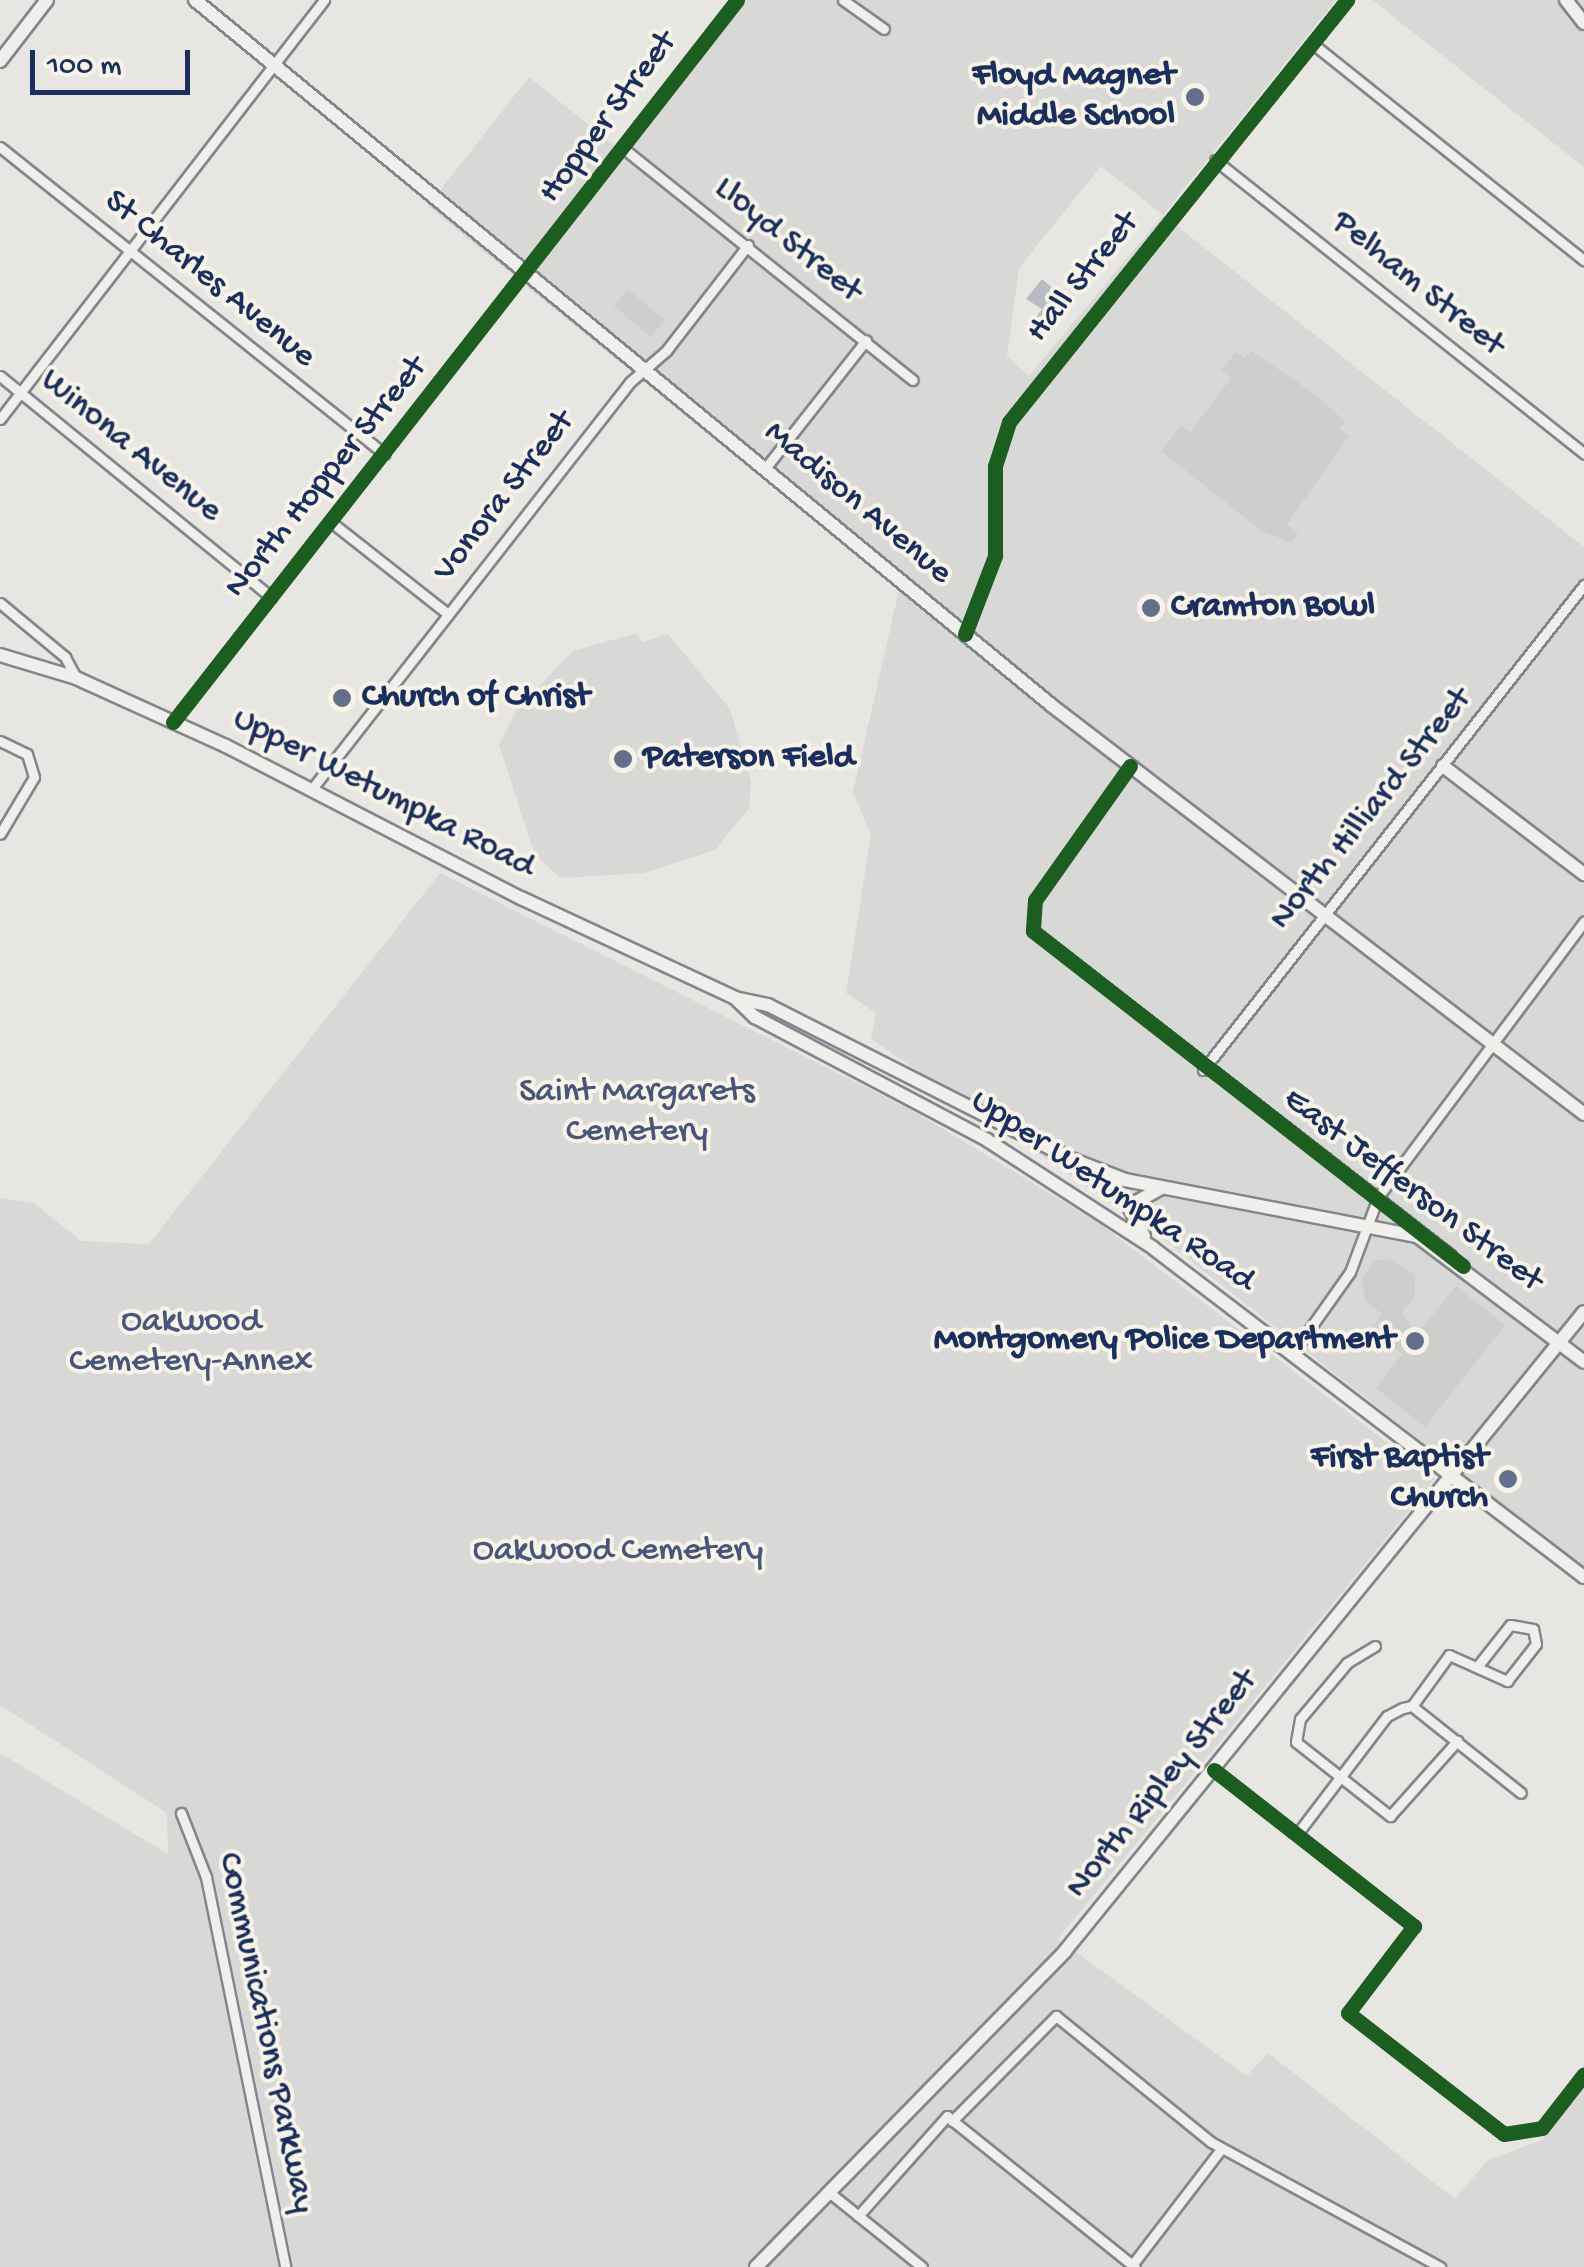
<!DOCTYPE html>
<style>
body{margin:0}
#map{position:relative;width:1584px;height:2267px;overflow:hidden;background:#e8e6e2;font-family:"Gochi Hand",sans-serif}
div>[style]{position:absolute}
.built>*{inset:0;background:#d8d8d6}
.water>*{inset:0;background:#b8bbc2}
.building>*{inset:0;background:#cececd}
.roads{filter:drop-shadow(2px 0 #83868d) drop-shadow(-2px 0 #83868d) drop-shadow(0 2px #83868d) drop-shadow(0 -2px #83868d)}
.street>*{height:9px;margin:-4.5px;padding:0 4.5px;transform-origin:4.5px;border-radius:4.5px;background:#f0efeb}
.secondary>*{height:12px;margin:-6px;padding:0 6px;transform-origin:6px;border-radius:6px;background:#f0efeb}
.cycleway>*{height:15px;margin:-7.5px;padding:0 7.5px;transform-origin:7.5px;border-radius:7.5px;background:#1b5e20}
.dots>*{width:28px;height:28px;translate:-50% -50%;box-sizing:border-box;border:5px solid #f7f3e8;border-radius:50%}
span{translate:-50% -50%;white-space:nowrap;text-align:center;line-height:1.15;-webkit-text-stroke:8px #f7f3e8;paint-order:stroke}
.poi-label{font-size:35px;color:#1b2f5e;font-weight:700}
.right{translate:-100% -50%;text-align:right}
.left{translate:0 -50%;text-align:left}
.street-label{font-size:35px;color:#1b2f5e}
.park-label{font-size:35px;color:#47567a}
.scale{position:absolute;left:30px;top:50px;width:160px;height:45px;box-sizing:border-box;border:5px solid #1b2f5e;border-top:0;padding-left:12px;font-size:30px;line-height:35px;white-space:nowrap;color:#1b2f5e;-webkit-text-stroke:8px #f7f3e8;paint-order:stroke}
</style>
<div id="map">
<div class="built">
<div style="clip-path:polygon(evenodd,745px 0,1336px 0,1163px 215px,1584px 547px,1584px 1569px,1163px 1239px,871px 1039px,876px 1013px,846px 993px,871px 835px,853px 792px,899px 590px,428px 206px,529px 77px,625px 154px,745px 0,1101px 166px,1163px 215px,1029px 376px,1007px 356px,1019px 268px,1101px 166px)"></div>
<div style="clip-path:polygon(1372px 0,1584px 0,1584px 167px)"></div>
<div style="clip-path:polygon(637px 633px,643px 642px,668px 634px,730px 709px,751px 782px,749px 808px,715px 850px,644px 873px,561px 878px,535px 855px,499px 745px,517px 709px,573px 651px)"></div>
<div style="clip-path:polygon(440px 873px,913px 1111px,1099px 1223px,1435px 1479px,1058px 1939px,1247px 2076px,1268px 2053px,1455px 2199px,1488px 2160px,1542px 2140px,1584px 2087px,1584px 2267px,0 2267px,0 1753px,168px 1854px,167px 1813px,0 1705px,0 1198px,34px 1203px,81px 1241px,149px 1244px)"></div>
</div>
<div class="water">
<div style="clip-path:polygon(1042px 279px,1071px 304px,1045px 335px,1031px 324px,1042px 309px,1026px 299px)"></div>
</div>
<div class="building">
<div style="clip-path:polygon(627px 289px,665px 320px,651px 337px,614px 306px)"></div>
<div style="clip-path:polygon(1251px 351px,1312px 392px,1346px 422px,1339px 429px,1349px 436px,1287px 524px,1298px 533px,1291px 542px,1263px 532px,1161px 451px,1181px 426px,1190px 432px,1231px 378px,1221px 371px,1236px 352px,1245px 358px)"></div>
<div style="clip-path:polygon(1389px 1259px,1415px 1275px,1415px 1296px,1402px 1312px,1417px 1334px,1456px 1286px,1505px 1325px,1425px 1427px,1376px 1388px,1402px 1354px,1370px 1329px,1382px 1314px,1366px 1302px,1361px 1280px,1375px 1261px)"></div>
</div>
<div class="roads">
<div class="street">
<div style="left:843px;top:0;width:50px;rotate:35.3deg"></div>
<div style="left:1313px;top:44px;width:347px;rotate:38.6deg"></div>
<div style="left:0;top:147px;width:492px;rotate:38.6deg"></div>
<div style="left:623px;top:148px;width:371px;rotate:38.7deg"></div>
<div style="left:1215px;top:160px;width:472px;rotate:38.5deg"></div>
<div style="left:0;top:376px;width:350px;rotate:39.2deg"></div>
<div style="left:0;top:419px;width:530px;rotate:-52.29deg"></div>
<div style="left:767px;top:466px;width:160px;rotate:-51.8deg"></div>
<div style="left:331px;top:522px;width:149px;rotate:38.2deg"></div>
<div style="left:0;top:603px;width:85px;rotate:39.7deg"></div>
<div style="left:65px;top:657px;width:24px;rotate:62deg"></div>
<div style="left:965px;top:634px;width:84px;rotate:-69deg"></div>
<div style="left:995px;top:556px;width:90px;rotate:-90deg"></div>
<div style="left:995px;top:466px;width:46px;rotate:-72.3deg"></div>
<div style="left:1009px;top:422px;width:541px;rotate:-51.31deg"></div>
<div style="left:173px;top:722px;width:916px;rotate:-52deg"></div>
<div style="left:0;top:741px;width:30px;rotate:26deg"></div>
<div style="left:27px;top:754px;width:24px;rotate:73deg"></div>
<div style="left:34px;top:777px;width:66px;rotate:120.8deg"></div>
<div style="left:1130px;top:766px;width:164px;rotate:125.3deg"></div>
<div style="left:1035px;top:900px;width:31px;rotate:94deg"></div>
<div style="left:1033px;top:931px;width:529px;rotate:37.78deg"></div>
<div style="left:311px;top:790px;width:518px;rotate:-51.98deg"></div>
<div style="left:630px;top:382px;width:48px;rotate:-40.7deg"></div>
<div style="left:666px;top:351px;width:134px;rotate:-52.3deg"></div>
<div style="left:1203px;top:1070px;width:617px;rotate:-51.85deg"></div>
<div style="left:1294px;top:1351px;width:97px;rotate:-54.7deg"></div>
<div style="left:1350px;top:1272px;width:80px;rotate:-69.5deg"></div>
<div style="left:1378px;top:1197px;width:344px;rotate:-53.2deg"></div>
<div style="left:1375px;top:1646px;width:33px;rotate:149deg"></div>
<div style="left:1347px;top:1663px;width:73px;rotate:130deg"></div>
<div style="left:1300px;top:1719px;width:23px;rotate:100deg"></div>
<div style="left:1296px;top:1742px;width:120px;rotate:38.2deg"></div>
<div style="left:1390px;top:1816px;width:101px;rotate:-48.2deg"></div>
<div style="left:1412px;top:1706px;width:63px;rotate:-54deg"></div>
<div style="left:1449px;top:1655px;width:64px;rotate:24.1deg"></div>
<div style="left:1507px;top:1681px;width:47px;rotate:-51.9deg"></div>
<div style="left:1536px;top:1644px;width:15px;rotate:-101deg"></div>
<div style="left:1533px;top:1629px;width:23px;rotate:-170deg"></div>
<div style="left:1510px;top:1625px;width:53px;rotate:128.2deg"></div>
<div style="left:1214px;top:1770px;width:254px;rotate:38deg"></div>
<div style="left:1414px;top:1926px;width:109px;rotate:127.2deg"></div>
<div style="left:1348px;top:2013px;width:197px;rotate:37.8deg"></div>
<div style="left:1504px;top:2134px;width:38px;rotate:-9deg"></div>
<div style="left:1542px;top:2128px;width:68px;rotate:-52.1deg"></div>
<div style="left:181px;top:1813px;width:69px;rotate:68.7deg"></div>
<div style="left:206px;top:1877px;width:398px;rotate:78.5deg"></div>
<div style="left:1297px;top:1834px;width:148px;rotate:-52.7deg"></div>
<div style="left:1387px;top:1716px;width:18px;rotate:-27deg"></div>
<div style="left:1403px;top:1708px;width:9px;rotate:-13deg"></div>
<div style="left:1412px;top:1706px;width:139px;rotate:38.6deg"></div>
<div style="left:952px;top:2121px;width:148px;rotate:-45.3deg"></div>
<div style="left:1056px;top:2016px;width:200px;rotate:39.1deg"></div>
<div style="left:1211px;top:2142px;width:261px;rotate:28.6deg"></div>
<div style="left:830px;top:2193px;width:118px;rotate:38.8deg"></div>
<div style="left:858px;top:2216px;width:134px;rotate:-48.3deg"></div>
<div style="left:947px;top:2116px;width:241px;rotate:38.8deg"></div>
<div style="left:1132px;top:2265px;width:146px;rotate:-52.5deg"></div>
</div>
<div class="secondary">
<div style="left:195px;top:0;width:1109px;rotate:39.47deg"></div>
<div style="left:1051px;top:705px;width:672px;rotate:37.5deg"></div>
<div style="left:1566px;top:0;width:29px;rotate:52deg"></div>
<div style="left:0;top:61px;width:77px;rotate:-52.4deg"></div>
<div style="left:0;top:655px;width:79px;rotate:16.8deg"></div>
<div style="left:76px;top:678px;width:165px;rotate:24.4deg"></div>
<div style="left:226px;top:746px;width:332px;rotate:27.3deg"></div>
<div style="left:521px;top:898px;width:236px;rotate:25deg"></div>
<div style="left:735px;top:998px;width:34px;rotate:12deg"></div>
<div style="left:768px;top:1005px;width:338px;rotate:26.9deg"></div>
<div style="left:1069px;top:1158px;width:60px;rotate:21.4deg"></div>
<div style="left:1125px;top:1180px;width:297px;rotate:10.9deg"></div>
<div style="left:1417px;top:1236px;width:209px;rotate:37deg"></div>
<div style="left:1443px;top:766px;width:178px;rotate:37.5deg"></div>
<div style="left:735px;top:998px;width:28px;rotate:44deg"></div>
<div style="left:755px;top:1017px;width:263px;rotate:27.9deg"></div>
<div style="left:987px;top:1140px;width:198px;rotate:33deg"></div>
<div style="left:1153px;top:1248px;width:542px;rotate:37.36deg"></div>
<div style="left:1144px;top:1236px;width:34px;rotate:-117deg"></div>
<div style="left:1129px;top:1206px;width:38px;rotate:-29deg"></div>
<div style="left:756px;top:2267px;width:442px;rotate:-45.6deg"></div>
<div style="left:1065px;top:1951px;width:823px;rotate:-50.92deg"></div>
</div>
</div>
<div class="cycleway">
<div style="left:965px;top:634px;width:84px;rotate:-69deg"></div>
<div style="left:995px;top:556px;width:90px;rotate:-90deg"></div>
<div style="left:995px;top:466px;width:46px;rotate:-72.3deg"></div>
<div style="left:1009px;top:422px;width:541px;rotate:-51.31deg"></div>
<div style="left:173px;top:722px;width:916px;rotate:-52deg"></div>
<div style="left:1130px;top:766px;width:164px;rotate:125.3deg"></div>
<div style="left:1035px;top:900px;width:31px;rotate:94deg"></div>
<div style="left:1033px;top:931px;width:545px;rotate:37.92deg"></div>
<div style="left:1214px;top:1770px;width:254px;rotate:38deg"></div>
<div style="left:1414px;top:1926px;width:109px;rotate:127.2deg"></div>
<div style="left:1348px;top:2013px;width:197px;rotate:37.8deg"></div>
<div style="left:1504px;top:2134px;width:38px;rotate:-9deg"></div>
<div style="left:1542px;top:2128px;width:68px;rotate:-52.1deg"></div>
</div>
<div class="dots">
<div style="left:1195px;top:97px;background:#636f8c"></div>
<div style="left:1151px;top:608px;background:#636f8c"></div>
<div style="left:342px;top:698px;background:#636f8c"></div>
<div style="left:623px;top:759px;background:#636f8c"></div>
<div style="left:1415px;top:1341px;background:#636f8c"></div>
<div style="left:1508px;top:1479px;background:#636f8c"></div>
</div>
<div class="poi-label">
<span class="right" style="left:1175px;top:97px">Floyd Magnet<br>Middle School</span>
<span class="left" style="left:1171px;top:608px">Cramton Bowl</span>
<span class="left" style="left:362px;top:698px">Church of Christ</span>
<span class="left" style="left:643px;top:759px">Paterson Field</span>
<span class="right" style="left:1395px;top:1341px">Montgomery Police Department</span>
<span class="right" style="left:1488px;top:1479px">First Baptist<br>Church</span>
</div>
<div class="street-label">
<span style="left:609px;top:118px;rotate:-53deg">Hopper Street</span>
<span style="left:787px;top:241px;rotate:39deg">Lloyd Street</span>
<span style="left:1084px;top:278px;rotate:-51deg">Hall Street</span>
<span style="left:209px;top:280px;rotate:39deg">St Charles Avenue</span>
<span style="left:1417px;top:285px;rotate:39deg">Pelham Street</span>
<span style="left:130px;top:447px;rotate:39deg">Winona Avenue</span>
<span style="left:327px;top:478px;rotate:-51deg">North Hopper Street</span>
<span style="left:505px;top:497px;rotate:-52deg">Vonora Street</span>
<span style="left:857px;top:504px;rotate:40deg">Madison Avenue</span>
<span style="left:383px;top:794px;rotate:27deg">Upper Wetumpka Road</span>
<span style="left:1372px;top:810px;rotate:-51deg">North Hilliard Street</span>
<span style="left:1412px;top:1191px;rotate:37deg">East Jefferson Street</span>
<span style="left:1112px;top:1192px;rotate:34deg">Upper Wetumpka Road</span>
<span style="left:1163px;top:1785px;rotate:-51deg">North Ripley Street</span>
<span style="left:265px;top:2033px;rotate:78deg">Communications Parkway</span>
</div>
<div class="park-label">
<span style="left:637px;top:1113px">Saint Margarets<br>Cemetery</span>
<span style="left:191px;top:1343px">Oakwood<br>Cemetery-Annex</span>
<span style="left:618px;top:1552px">Oakwood Cemetery</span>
</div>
<div class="scale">100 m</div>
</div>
